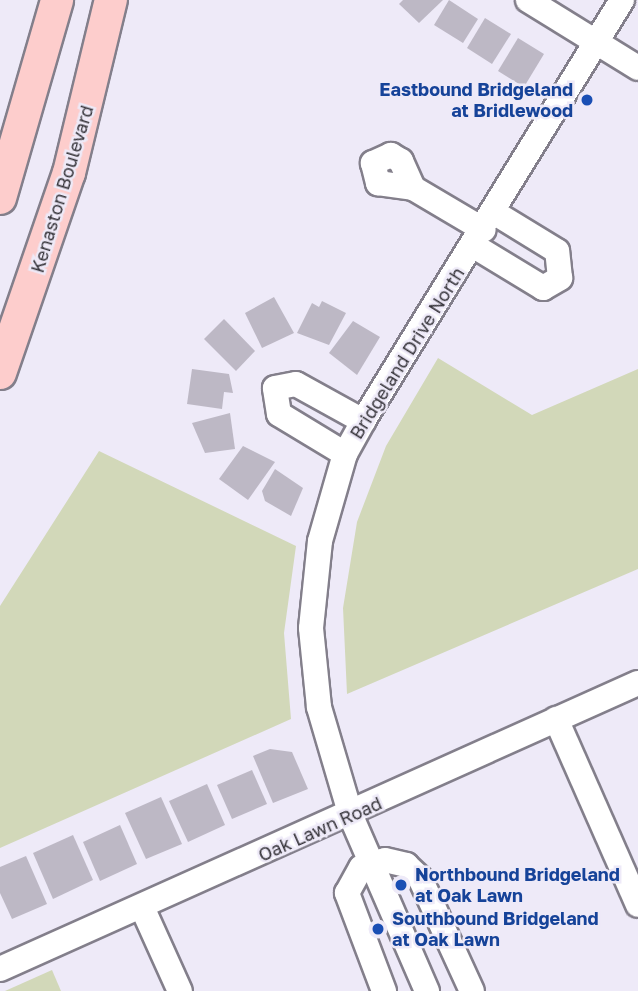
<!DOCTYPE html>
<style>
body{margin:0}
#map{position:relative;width:638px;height:991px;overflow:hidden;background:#eeeaf8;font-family:"Golos Text",sans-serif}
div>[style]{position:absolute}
.green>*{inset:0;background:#d2d8b9}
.building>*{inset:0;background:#bdb8c5}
.roads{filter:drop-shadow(2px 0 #837f8b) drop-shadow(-2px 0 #837f8b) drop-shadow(0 2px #837f8b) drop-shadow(0 -2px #837f8b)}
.minor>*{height:24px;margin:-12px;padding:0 12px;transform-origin:12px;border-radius:12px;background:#fff}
.major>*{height:32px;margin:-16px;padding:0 16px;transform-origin:16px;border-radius:16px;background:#fdcdcc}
.dots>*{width:19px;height:19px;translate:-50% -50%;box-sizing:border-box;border:4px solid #eeeaf8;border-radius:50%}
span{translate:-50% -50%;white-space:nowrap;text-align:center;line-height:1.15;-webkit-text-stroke:5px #eeeaf8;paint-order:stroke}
.transit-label{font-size:18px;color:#164399;font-weight:700}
.right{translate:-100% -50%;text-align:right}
.left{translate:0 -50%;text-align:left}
.street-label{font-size:18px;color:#36343a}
</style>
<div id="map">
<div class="green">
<div style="clip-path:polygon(438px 358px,532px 415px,638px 369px,638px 569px,347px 694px,343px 608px,357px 522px,386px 446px)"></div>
<div style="clip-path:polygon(99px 451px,296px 546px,284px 633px,291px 719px,0 848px,0 606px)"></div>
<div style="clip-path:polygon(52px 970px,61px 991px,5px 991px)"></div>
</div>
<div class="building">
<div style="clip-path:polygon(403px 0,443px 0,419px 23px,399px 4px)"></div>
<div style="clip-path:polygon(449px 0,478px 19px,463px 43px,434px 25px)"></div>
<div style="clip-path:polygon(485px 18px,511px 34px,492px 64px,467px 48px)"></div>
<div style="clip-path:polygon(518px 38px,544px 54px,524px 87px,498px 71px)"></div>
<div style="clip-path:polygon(274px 297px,294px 333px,262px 348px,245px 313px)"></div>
<div style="clip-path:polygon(322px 301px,346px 313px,329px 345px,297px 333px,312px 303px,319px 307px)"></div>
<div style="clip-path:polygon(224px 319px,255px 351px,236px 371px,204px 339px)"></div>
<div style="clip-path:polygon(353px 321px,380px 337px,357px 375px,329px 353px)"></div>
<div style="clip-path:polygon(192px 369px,229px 374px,233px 393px,224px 392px,222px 409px,187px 404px)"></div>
<div style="clip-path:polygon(230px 413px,235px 449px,205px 453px,192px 423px)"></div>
<div style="clip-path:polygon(243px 446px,275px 462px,248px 500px,219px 479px)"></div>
<div style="clip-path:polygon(275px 469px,303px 488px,291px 516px,265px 501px,262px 491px)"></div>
<div style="clip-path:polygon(270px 749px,292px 752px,308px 789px,273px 803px,253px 756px)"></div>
<div style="clip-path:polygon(252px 770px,267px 804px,232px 819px,217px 785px)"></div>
<div style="clip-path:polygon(207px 784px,225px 825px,188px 842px,169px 801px)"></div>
<div style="clip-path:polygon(161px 797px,182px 844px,146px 859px,125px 813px)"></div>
<div style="clip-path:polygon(120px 825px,137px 864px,100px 881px,83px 842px)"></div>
<div style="clip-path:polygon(73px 835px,93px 880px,53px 899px,33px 853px)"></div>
<div style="clip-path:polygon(26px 856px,47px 904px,12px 919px,0 893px,0 867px)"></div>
</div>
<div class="roads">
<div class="minor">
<div style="left:528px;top:0;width:129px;rotate:31.7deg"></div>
<div style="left:413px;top:188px;width:30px;rotate:-114deg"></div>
<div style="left:401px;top:161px;width:12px;rotate:-149deg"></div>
<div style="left:391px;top:155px;width:20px;rotate:156deg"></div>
<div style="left:373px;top:163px;width:21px;rotate:76deg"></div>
<div style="left:378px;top:183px;width:35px;rotate:8deg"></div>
<div style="left:413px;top:188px;width:82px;rotate:30.6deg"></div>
<div style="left:474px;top:246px;width:81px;rotate:31.3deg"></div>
<div style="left:543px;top:288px;width:20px;rotate:-30deg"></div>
<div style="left:560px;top:278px;width:27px;rotate:-96deg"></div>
<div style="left:557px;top:251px;width:73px;rotate:-148.5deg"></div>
<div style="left:345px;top:454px;width:77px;rotate:-148.8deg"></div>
<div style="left:279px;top:414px;width:26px;rotate:-99deg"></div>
<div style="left:275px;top:388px;width:21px;rotate:-11deg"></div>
<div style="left:296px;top:384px;width:77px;rotate:28.9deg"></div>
<div style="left:556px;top:719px;width:203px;rotate:66.2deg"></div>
<div style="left:142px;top:907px;width:92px;rotate:65.7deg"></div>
<div style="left:0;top:969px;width:699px;rotate:-24.15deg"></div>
<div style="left:384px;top:991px;width:105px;rotate:-110.7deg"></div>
<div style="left:347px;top:893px;width:29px;rotate:-61deg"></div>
<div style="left:361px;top:868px;width:25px;rotate:-18deg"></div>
<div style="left:385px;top:860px;width:22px;rotate:13deg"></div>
<div style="left:406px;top:865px;width:19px;rotate:43deg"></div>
<div style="left:420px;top:878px;width:124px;rotate:65.3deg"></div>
<div style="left:427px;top:991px;width:191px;rotate:-113.5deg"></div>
<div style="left:351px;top:816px;width:114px;rotate:-106.4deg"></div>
<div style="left:319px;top:707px;width:79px;rotate:-95.8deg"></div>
<div style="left:311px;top:628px;width:87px;rotate:-84.1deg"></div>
<div style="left:320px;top:541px;width:91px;rotate:-74deg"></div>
<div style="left:345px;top:454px;width:38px;rotate:-61deg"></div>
<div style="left:363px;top:421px;width:494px;rotate:-58.4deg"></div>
</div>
<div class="major">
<div style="left:0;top:198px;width:206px;rotate:-73.9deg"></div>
<div style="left:0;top:373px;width:212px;rotate:-71deg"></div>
<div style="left:69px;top:173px;width:178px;rotate:-76.4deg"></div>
</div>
</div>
<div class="dots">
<div style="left:587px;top:100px;background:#1a4fb4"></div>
<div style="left:401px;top:885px;background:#1a4fb4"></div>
<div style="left:378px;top:929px;background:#1a4fb4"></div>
</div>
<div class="transit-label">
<span class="right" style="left:573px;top:100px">Eastbound Bridgeland<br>at Bridlewood</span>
<span class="left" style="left:415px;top:885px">Northbound Bridgeland<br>at Oak Lawn</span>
<span class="left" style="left:392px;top:929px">Southbound Bridgeland<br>at Oak Lawn</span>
</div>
<div class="street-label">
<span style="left:62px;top:189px;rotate:-73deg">Kenaston Boulevard</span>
<span style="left:407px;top:353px;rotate:-58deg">Bridgeland Drive North</span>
<span style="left:320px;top:829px;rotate:-24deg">Oak Lawn Road</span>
</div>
</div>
